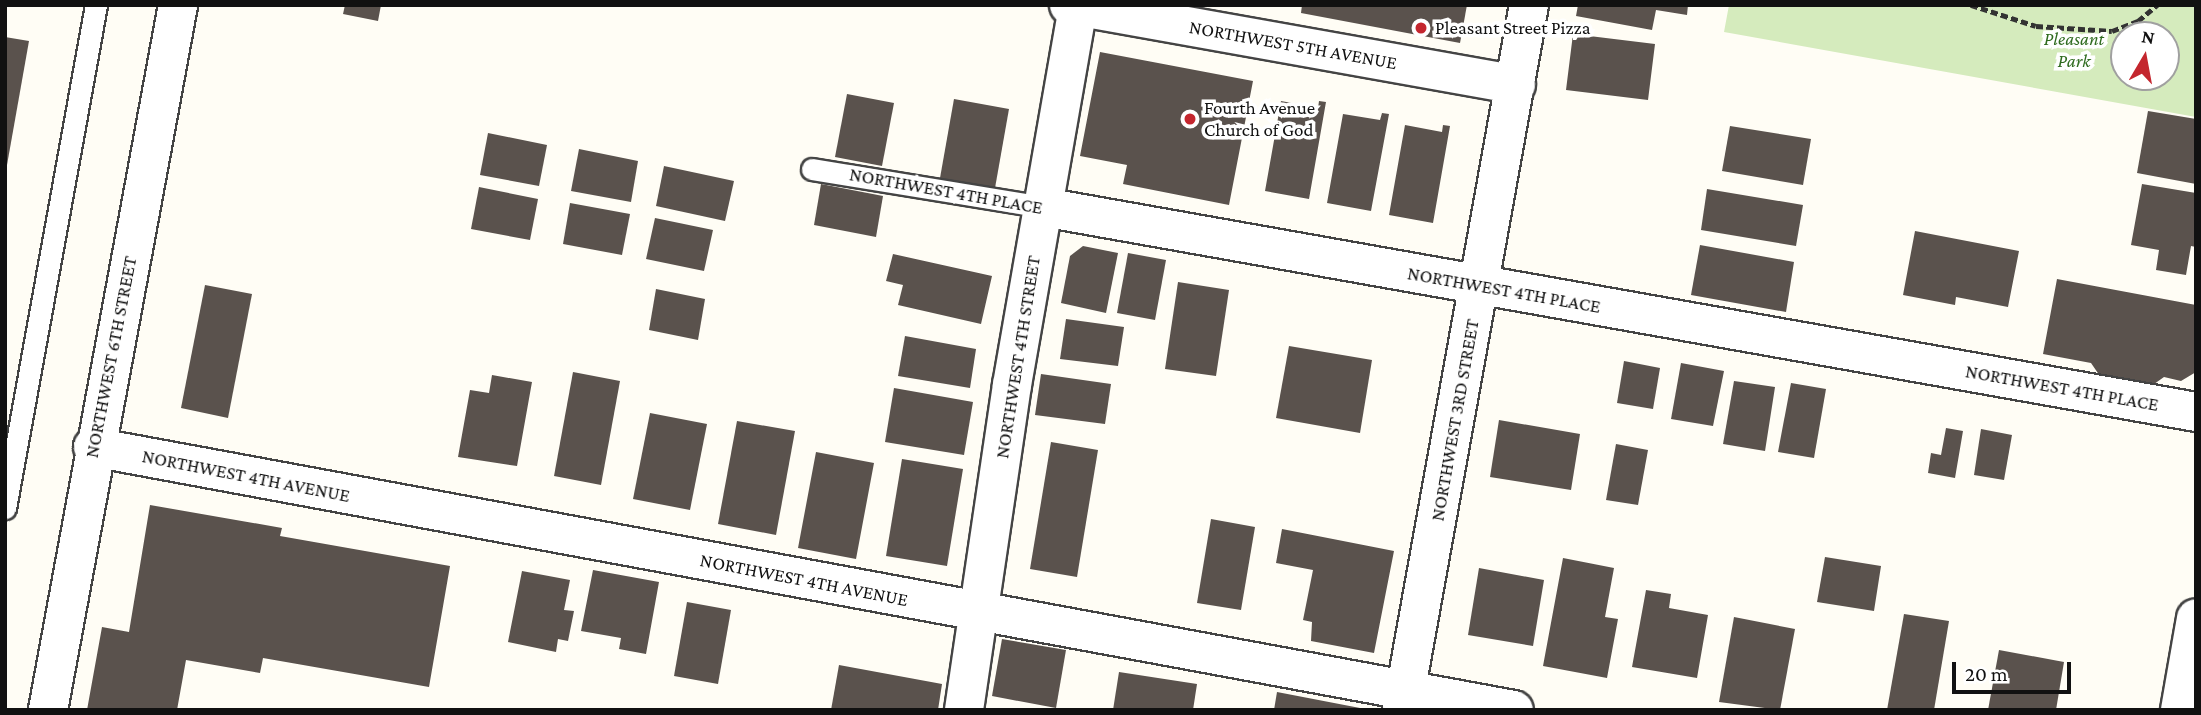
<!DOCTYPE html>
<style>
body{margin:0}
#map{position:relative;width:2201px;height:715px;overflow:hidden;background:#fffdf5;font-family:"Crimson Pro",serif}
div>[style]{position:absolute}
.green>*{inset:0;background:#d5ebbd}
.building>*{inset:0;background:#5a524d}
.path>*{height:4.5px;margin-top:-2.25px;transform-origin:0;background:repeating-linear-gradient(90deg,#333 0 7px,transparent 0 10.5px)}
.roads{filter:drop-shadow(2px 0 #444) drop-shadow(-2px 0 #444) drop-shadow(0 2px #444) drop-shadow(0 -2px #444)}
.lane>*{height:21px;margin:-10.5px;padding:0 10.5px;transform-origin:10.5px;border-radius:10.5px;background:#fff}
.street>*{height:38px;margin:-19px;padding:0 19px;transform-origin:19px;border-radius:19px;background:#fff}
.dots>*{width:19px;height:19px;translate:-50% -50%;box-sizing:border-box;border:4px solid #fff;border-radius:50%}
span{translate:-50% -50%;white-space:nowrap;text-align:center;line-height:1.15;-webkit-text-stroke:7px #fff;paint-order:stroke}
.poi-label{font-size:19px;color:#111}
.left{translate:0 -50%;text-align:left}
.park-label{font-size:19px;color:#2f6b1f;font-style:italic}
.street-label{font-size:19px;color:#111}
.frame{position:absolute;inset:0;border:7px solid #111;pointer-events:none}
.north{position:absolute;left:2110px;top:21px;width:70px;height:70px;box-sizing:border-box;background:#fff;border:2px solid #a0a0a0;border-radius:50%;rotate:10deg;font-size:19px;font-weight:700;line-height:28px;text-align:center;color:#111}
.north::after{content:'';display:block;margin:auto;width:24px;height:32px;background:#c4262e;clip-path:polygon(50% 0,100% 100%,50% 72%,0 100%)}
.scale{position:absolute;left:1952px;top:662px;width:119px;height:32px;box-sizing:border-box;border:4px solid #111;border-top:0;padding-left:9px;font-size:21px;line-height:24px;white-space:nowrap;color:#111;-webkit-text-stroke:5px #fff;paint-order:stroke}
</style>
<div id="map">
<div class="green">
<div style="clip-path:polygon(evenodd,1729px 5px,2196px 5px,2196px 117px,1724px 32px,1729px 5px,2124px 35px,2166px 35px,2166px 77px,2124px 77px,2124px 35px)"></div>
</div>
<div class="building">
<div style="clip-path:polygon(345px 5px,381px 5px,378px 21px,343px 14px)"></div>
<div style="clip-path:polygon(1302px 5px,1467px 5px,1460px 43px,1301px 13px)"></div>
<div style="clip-path:polygon(1578px 5px,1688px 5px,1687px 15px,1656px 10px,1652px 30px,1576px 16px)"></div>
<div style="clip-path:polygon(1573px 34px,1655px 44px,1648px 100px,1566px 90px)"></div>
<div style="clip-path:polygon(5px 37px,29px 41px,7px 165px,5px 165px)"></div>
<div style="clip-path:polygon(1100px 52px,1253px 81px,1229px 205px,1123px 184px,1127px 165px,1080px 156px)"></div>
<div style="clip-path:polygon(847px 94px,894px 103px,882px 166px,835px 157px)"></div>
<div style="clip-path:polygon(954px 99px,1009px 109px,995px 188px,940px 178px)"></div>
<div style="clip-path:polygon(1281px 101px,1318px 108px,1319px 101px,1326px 102px,1309px 199px,1265px 191px)"></div>
<div style="clip-path:polygon(2148px 111px,2196px 119px,2196px 184px,2137px 173px)"></div>
<div style="clip-path:polygon(1382px 113px,1389px 114px,1371px 211px,1327px 203px,1343px 114px,1380px 120px)"></div>
<div style="clip-path:polygon(1405px 125px,1442px 132px,1443px 125px,1450px 126px,1433px 223px,1389px 215px)"></div>
<div style="clip-path:polygon(1730px 126px,1811px 139px,1803px 185px,1722px 171px)"></div>
<div style="clip-path:polygon(488px 133px,547px 145px,539px 186px,480px 175px)"></div>
<div style="clip-path:polygon(579px 149px,638px 161px,631px 202px,571px 191px)"></div>
<div style="clip-path:polygon(664px 166px,734px 181px,725px 221px,656px 206px)"></div>
<div style="clip-path:polygon(821px 184px,883px 196px,876px 237px,814px 225px)"></div>
<div style="clip-path:polygon(2142px 184px,2196px 193px,2196px 247px,2191px 246px,2186px 275px,2156px 270px,2159px 250px,2131px 245px)"></div>
<div style="clip-path:polygon(479px 187px,538px 199px,530px 240px,471px 229px)"></div>
<div style="clip-path:polygon(1707px 189px,1803px 205px,1796px 246px,1701px 230px)"></div>
<div style="clip-path:polygon(570px 203px,630px 214px,622px 255px,563px 244px)"></div>
<div style="clip-path:polygon(655px 218px,713px 230px,704px 271px,646px 259px)"></div>
<div style="clip-path:polygon(1915px 231px,2019px 251px,2008px 307px,1956px 297px,1955px 305px,1903px 295px)"></div>
<div style="clip-path:polygon(1700px 245px,1794px 262px,1786px 312px,1691px 295px)"></div>
<div style="clip-path:polygon(1083px 246px,1118px 253px,1106px 313px,1061px 303px,1070px 256px)"></div>
<div style="clip-path:polygon(1128px 253px,1166px 260px,1155px 320px,1117px 313px)"></div>
<div style="clip-path:polygon(893px 254px,992px 276px,981px 324px,898px 305px,903px 285px,886px 281px)"></div>
<div style="clip-path:polygon(2057px 279px,2196px 305px,2196px 372px,2181px 381px,2164px 377px,2147px 389px,2104px 382px,2091px 363px,2043px 354px)"></div>
<div style="clip-path:polygon(1178px 282px,1229px 290px,1216px 376px,1165px 369px)"></div>
<div style="clip-path:polygon(205px 285px,252px 294px,228px 418px,181px 408px)"></div>
<div style="clip-path:polygon(656px 289px,705px 299px,698px 340px,649px 330px)"></div>
<div style="clip-path:polygon(1066px 319px,1124px 327px,1118px 366px,1060px 359px)"></div>
<div style="clip-path:polygon(905px 336px,976px 349px,970px 388px,898px 376px)"></div>
<div style="clip-path:polygon(1289px 346px,1372px 360px,1360px 433px,1276px 418px)"></div>
<div style="clip-path:polygon(1624px 361px,1660px 368px,1653px 409px,1617px 403px)"></div>
<div style="clip-path:polygon(1681px 363px,1724px 371px,1713px 426px,1671px 419px)"></div>
<div style="clip-path:polygon(573px 372px,620px 381px,601px 485px,554px 476px)"></div>
<div style="clip-path:polygon(1041px 374px,1111px 384px,1105px 424px,1035px 415px)"></div>
<div style="clip-path:polygon(492px 375px,532px 382px,517px 466px,458px 457px,470px 390px,489px 393px)"></div>
<div style="clip-path:polygon(1734px 381px,1775px 387px,1765px 451px,1723px 444px)"></div>
<div style="clip-path:polygon(1791px 383px,1826px 389px,1814px 458px,1778px 452px)"></div>
<div style="clip-path:polygon(894px 388px,973px 402px,964px 455px,885px 442px)"></div>
<div style="clip-path:polygon(650px 413px,707px 424px,690px 510px,633px 499px)"></div>
<div style="clip-path:polygon(1499px 420px,1580px 434px,1571px 490px,1490px 477px)"></div>
<div style="clip-path:polygon(737px 421px,795px 431px,776px 535px,718px 524px)"></div>
<div style="clip-path:polygon(1946px 428px,1963px 431px,1955px 478px,1928px 473px,1931px 453px,1941px 455px)"></div>
<div style="clip-path:polygon(1981px 429px,2012px 435px,2004px 480px,1974px 475px)"></div>
<div style="clip-path:polygon(1051px 442px,1098px 450px,1077px 577px,1030px 569px)"></div>
<div style="clip-path:polygon(1616px 444px,1648px 450px,1638px 505px,1606px 500px)"></div>
<div style="clip-path:polygon(816px 452px,874px 463px,856px 559px,798px 548px)"></div>
<div style="clip-path:polygon(902px 459px,963px 469px,947px 566px,886px 556px)"></div>
<div style="clip-path:polygon(150px 505px,282px 528px,280px 536px,450px 566px,429px 687px,263px 658px,260px 673px,186px 660px,177px 710px,87px 710px,102px 627px,129px 632px)"></div>
<div style="clip-path:polygon(1211px 519px,1255px 527px,1241px 610px,1197px 603px)"></div>
<div style="clip-path:polygon(1282px 529px,1394px 551px,1374px 653px,1311px 641px,1312px 622px,1303px 620px,1313px 570px,1276px 563px)"></div>
<div style="clip-path:polygon(1825px 557px,1881px 566px,1874px 611px,1817px 602px)"></div>
<div style="clip-path:polygon(1563px 558px,1614px 568px,1605px 617px,1618px 619px,1607px 678px,1543px 666px)"></div>
<div style="clip-path:polygon(1479px 568px,1544px 580px,1533px 646px,1468px 635px)"></div>
<div style="clip-path:polygon(593px 570px,659px 582px,646px 654px,619px 649px,621px 638px,581px 631px)"></div>
<div style="clip-path:polygon(522px 571px,570px 580px,564px 610px,574px 611px,568px 641px,558px 639px,556px 652px,508px 642px)"></div>
<div style="clip-path:polygon(1646px 590px,1671px 594px,1669px 608px,1708px 615px,1697px 678px,1632px 667px)"></div>
<div style="clip-path:polygon(687px 602px,731px 610px,718px 684px,674px 676px)"></div>
<div style="clip-path:polygon(1904px 614px,1949px 621px,1934px 710px,1887px 710px)"></div>
<div style="clip-path:polygon(1734px 617px,1795px 629px,1780px 710px,1719px 702px)"></div>
<div style="clip-path:polygon(1002px 639px,1066px 650px,1056px 708px,992px 696px)"></div>
<div style="clip-path:polygon(1999px 650px,2064px 662px,2056px 710px,1988px 710px)"></div>
<div style="clip-path:polygon(839px 665px,942px 684px,938px 710px,831px 710px)"></div>
<div style="clip-path:polygon(1119px 672px,1197px 684px,1193px 710px,1113px 710px)"></div>
<div style="clip-path:polygon(1277px 692px,1360px 708px,1360px 710px,1274px 710px)"></div>
</div>
<div class="path">
<div style="left:1971px;top:5px;width:68px;rotate:17.9deg"></div>
<div style="left:2036px;top:26px;width:76px;rotate:3.8deg"></div>
<div style="left:2112px;top:31px;width:28px;rotate:-21deg"></div>
<div style="left:2138px;top:21px;width:25px;rotate:-40deg"></div>
</div>
<div class="roads">
<div class="lane">
<div style="left:812px;top:169px;width:234px;rotate:9.3deg"></div>
<div style="left:5px;top:508px;width:511px;rotate:-79.75deg"></div>
</div>
<div class="street">
<div style="left:1069px;top:5px;width:454px;rotate:10.1deg"></div>
<div style="left:1043px;top:207px;width:1171px;rotate:10.08deg"></div>
<div style="left:93px;top:447px;width:1445px;rotate:10.49deg"></div>
<div style="left:48px;top:710px;width:717px;rotate:-79.55deg"></div>
<div style="left:964px;top:710px;width:329px;rotate:-81.6deg"></div>
<div style="left:1012px;top:385px;width:386px;rotate:-80.1deg"></div>
<div style="left:1402px;top:710px;width:716px;rotate:-79.79deg"></div>
<div style="left:2180px;top:710px;width:93px;rotate:-80.1deg"></div>
</div>
</div>
<div class="dots">
<div style="left:1421px;top:28px;background:#c4262e"></div>
<div style="left:1190px;top:119px;background:#c4262e"></div>
</div>
<div class="poi-label">
<span class="left" style="left:1435px;top:28px">Pleasant Street Pizza</span>
<span class="left" style="left:1204px;top:119px">Fourth Avenue<br>Church of God</span>
</div>
<div class="park-label">
<span style="left:2074px;top:50px">Pleasant<br>Park</span>
</div>
<div class="street-label">
<span style="left:1293px;top:45px;rotate:10deg">NORTHWEST 5TH AVENUE</span>
<span style="left:946px;top:191px;rotate:10deg">NORTHWEST 4TH PLACE</span>
<span style="left:1504px;top:290px;rotate:10deg">NORTHWEST 4TH PLACE</span>
<span style="left:111px;top:357px;rotate:-79deg">NORTHWEST 6TH STREET</span>
<span style="left:1018px;top:357px;rotate:-81deg">NORTHWEST 4TH STREET</span>
<span style="left:2062px;top:388px;rotate:10deg">NORTHWEST 4TH PLACE</span>
<span style="left:1455px;top:420px;rotate:-80deg">NORTHWEST 3RD STREET</span>
<span style="left:246px;top:476px;rotate:11deg">NORTHWEST 4TH AVENUE</span>
<span style="left:804px;top:580px;rotate:11deg">NORTHWEST 4TH AVENUE</span>
</div>
<div class="frame"></div>
<div class="north">N</div>
<div class="scale">20 m</div>
</div>
